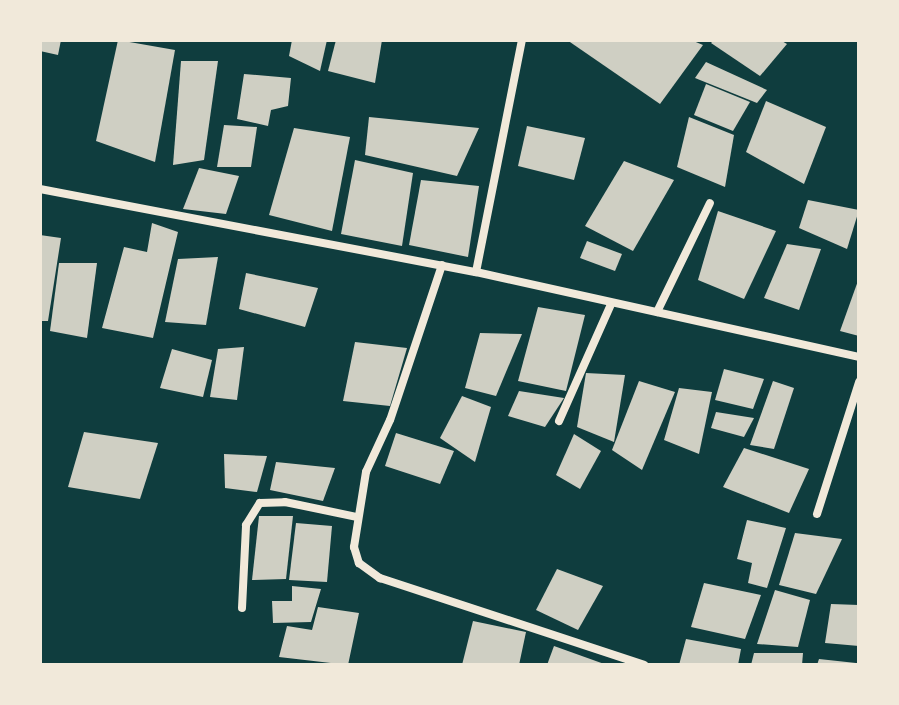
<!DOCTYPE html>
<style>
body{margin:0}
#map{position:relative;width:899px;height:705px;overflow:hidden;background:#0f3d3e;font-family:Raleway,sans-serif}
div>[style]{position:absolute}
.building>*{inset:0;background:#cfcfc3}
.minor>*{height:8px;margin:-4px;padding:0 4px;transform-origin:4px;border-radius:4px;background:#f1e9da}
span{translate:-50% -50%;white-space:nowrap;text-align:center;line-height:1.15;-webkit-text-stroke:8px #f1e9da;paint-order:stroke}
.frame{position:absolute;inset:0;border:42px solid #f1e9da;pointer-events:none}
</style>
<div id="map">
<div class="building">
<div style="clip-path:polygon(40px 40px,61px 40px,58px 55px,40px 51px)"></div>
<div style="clip-path:polygon(118px 40px,175px 50px,155px 162px,96px 141px)"></div>
<div style="clip-path:polygon(292px 40px,327px 40px,320px 71px,289px 56px)"></div>
<div style="clip-path:polygon(336px 40px,382px 40px,375px 83px,328px 71px)"></div>
<div style="clip-path:polygon(567px 40px,691px 40px,703px 45px,660px 104px)"></div>
<div style="clip-path:polygon(714px 40px,780px 40px,787px 44px,760px 76px,711px 43px)"></div>
<div style="clip-path:polygon(181px 61px,218px 61px,204px 160px,173px 165px)"></div>
<div style="clip-path:polygon(706px 62px,767px 90px,757px 103px,695px 78px)"></div>
<div style="clip-path:polygon(244px 74px,291px 78px,288px 106px,271px 110px,268px 126px,237px 119px)"></div>
<div style="clip-path:polygon(706px 84px,750px 102px,733px 131px,694px 115px)"></div>
<div style="clip-path:polygon(766px 101px,826px 127px,804px 184px,746px 152px)"></div>
<div style="clip-path:polygon(369px 117px,479px 128px,457px 176px,365px 155px)"></div>
<div style="clip-path:polygon(689px 117px,734px 135px,725px 187px,677px 167px)"></div>
<div style="clip-path:polygon(224px 125px,257px 127px,251px 167px,217px 167px)"></div>
<div style="clip-path:polygon(527px 126px,585px 138px,574px 180px,518px 166px)"></div>
<div style="clip-path:polygon(294px 128px,350px 137px,332px 231px,269px 215px)"></div>
<div style="clip-path:polygon(355px 160px,413px 173px,402px 246px,341px 234px)"></div>
<div style="clip-path:polygon(624px 161px,674px 180px,633px 251px,585px 226px)"></div>
<div style="clip-path:polygon(199px 168px,239px 176px,226px 214px,183px 209px)"></div>
<div style="clip-path:polygon(421px 180px,479px 186px,468px 257px,409px 245px)"></div>
<div style="clip-path:polygon(808px 200px,859px 210px,847px 249px,799px 228px)"></div>
<div style="clip-path:polygon(718px 211px,776px 231px,744px 299px,698px 280px)"></div>
<div style="clip-path:polygon(152px 223px,178px 232px,153px 338px,102px 328px,124px 247px,147px 252px)"></div>
<div style="clip-path:polygon(40px 235px,61px 238px,48px 321px,40px 321px)"></div>
<div style="clip-path:polygon(587px 241px,622px 254px,615px 271px,580px 258px)"></div>
<div style="clip-path:polygon(787px 244px,821px 249px,799px 310px,764px 298px)"></div>
<div style="clip-path:polygon(218px 257px,206px 325px,165px 322px,178px 259px)"></div>
<div style="clip-path:polygon(59px 263px,97px 263px,87px 338px,50px 331px)"></div>
<div style="clip-path:polygon(246px 273px,318px 288px,305px 327px,239px 309px)"></div>
<div style="clip-path:polygon(859px 278px,859px 336px,840px 331px)"></div>
<div style="clip-path:polygon(538px 307px,585px 315px,566px 391px,518px 381px)"></div>
<div style="clip-path:polygon(480px 333px,522px 334px,496px 396px,465px 388px)"></div>
<div style="clip-path:polygon(355px 342px,407px 348px,390px 406px,343px 401px)"></div>
<div style="clip-path:polygon(244px 347px,237px 400px,210px 397px,218px 349px)"></div>
<div style="clip-path:polygon(172px 349px,212px 360px,203px 397px,160px 388px)"></div>
<div style="clip-path:polygon(724px 369px,764px 379px,753px 409px,715px 400px)"></div>
<div style="clip-path:polygon(586px 373px,625px 375px,614px 442px,577px 427px)"></div>
<div style="clip-path:polygon(639px 381px,675px 392px,642px 470px,612px 450px)"></div>
<div style="clip-path:polygon(773px 381px,794px 388px,774px 449px,750px 445px)"></div>
<div style="clip-path:polygon(679px 388px,712px 392px,699px 454px,664px 440px)"></div>
<div style="clip-path:polygon(519px 391px,564px 398px,545px 427px,508px 416px)"></div>
<div style="clip-path:polygon(462px 396px,491px 407px,475px 462px,440px 438px)"></div>
<div style="clip-path:polygon(716px 412px,754px 418px,744px 437px,711px 428px)"></div>
<div style="clip-path:polygon(84px 432px,158px 443px,140px 499px,68px 487px)"></div>
<div style="clip-path:polygon(396px 433px,454px 451px,440px 484px,385px 466px)"></div>
<div style="clip-path:polygon(574px 434px,601px 451px,580px 489px,556px 475px)"></div>
<div style="clip-path:polygon(744px 448px,809px 469px,789px 513px,723px 487px)"></div>
<div style="clip-path:polygon(224px 454px,267px 456px,257px 492px,225px 488px)"></div>
<div style="clip-path:polygon(276px 462px,335px 468px,323px 501px,270px 490px)"></div>
<div style="clip-path:polygon(259px 516px,293px 516px,286px 579px,252px 580px)"></div>
<div style="clip-path:polygon(747px 520px,786px 528px,767px 588px,748px 583px,752px 563px,737px 559px)"></div>
<div style="clip-path:polygon(296px 523px,332px 526px,327px 582px,289px 580px)"></div>
<div style="clip-path:polygon(795px 533px,842px 539px,816px 594px,779px 585px)"></div>
<div style="clip-path:polygon(557px 569px,603px 586px,578px 630px,536px 610px)"></div>
<div style="clip-path:polygon(704px 583px,761px 595px,745px 639px,691px 627px)"></div>
<div style="clip-path:polygon(292px 586px,321px 589px,311px 622px,273px 623px,272px 601px,292px 601px)"></div>
<div style="clip-path:polygon(775px 590px,810px 600px,798px 647px,757px 644px)"></div>
<div style="clip-path:polygon(831px 604px,859px 605px,859px 646px,825px 643px)"></div>
<div style="clip-path:polygon(318px 607px,359px 613px,348px 665px,279px 657px,287px 626px,312px 630px)"></div>
<div style="clip-path:polygon(473px 621px,526px 632px,519px 665px,462px 665px)"></div>
<div style="clip-path:polygon(686px 639px,741px 649px,738px 665px,679px 665px)"></div>
<div style="clip-path:polygon(554px 646px,607px 665px,547px 665px)"></div>
<div style="clip-path:polygon(754px 653px,803px 653px,802px 665px,751px 665px)"></div>
<div style="clip-path:polygon(819px 659px,856px 663px,856px 665px,817px 665px)"></div>
</div>
<div class="minor">
<div style="left:40px;top:189px;width:444px;rotate:10.8deg"></div>
<div style="left:476px;top:272px;width:392px;rotate:12.5deg"></div>
<div style="left:442px;top:265px;width:163px;rotate:108.5deg"></div>
<div style="left:390px;top:420px;width:57px;rotate:114.8deg"></div>
<div style="left:366px;top:472px;width:76px;rotate:99.1deg"></div>
<div style="left:354px;top:547px;width:17px;rotate:73deg"></div>
<div style="left:359px;top:563px;width:26px;rotate:36deg"></div>
<div style="left:380px;top:578px;width:278px;rotate:18.2deg"></div>
<div style="left:476px;top:272px;width:237px;rotate:-78.8deg"></div>
<div style="left:657px;top:312px;width:121px;rotate:-64.1deg"></div>
<div style="left:559px;top:421px;width:128px;rotate:-66deg"></div>
<div style="left:817px;top:514px;width:139px;rotate:-72.3deg"></div>
<div style="left:242px;top:608px;width:83px;rotate:-87.2deg"></div>
<div style="left:246px;top:525px;width:26px;rotate:-58deg"></div>
<div style="left:260px;top:503px;width:25px;rotate:-2deg"></div>
<div style="left:285px;top:502px;width:74px;rotate:11.8deg"></div>
</div>
<div class="frame"></div>
</div>
